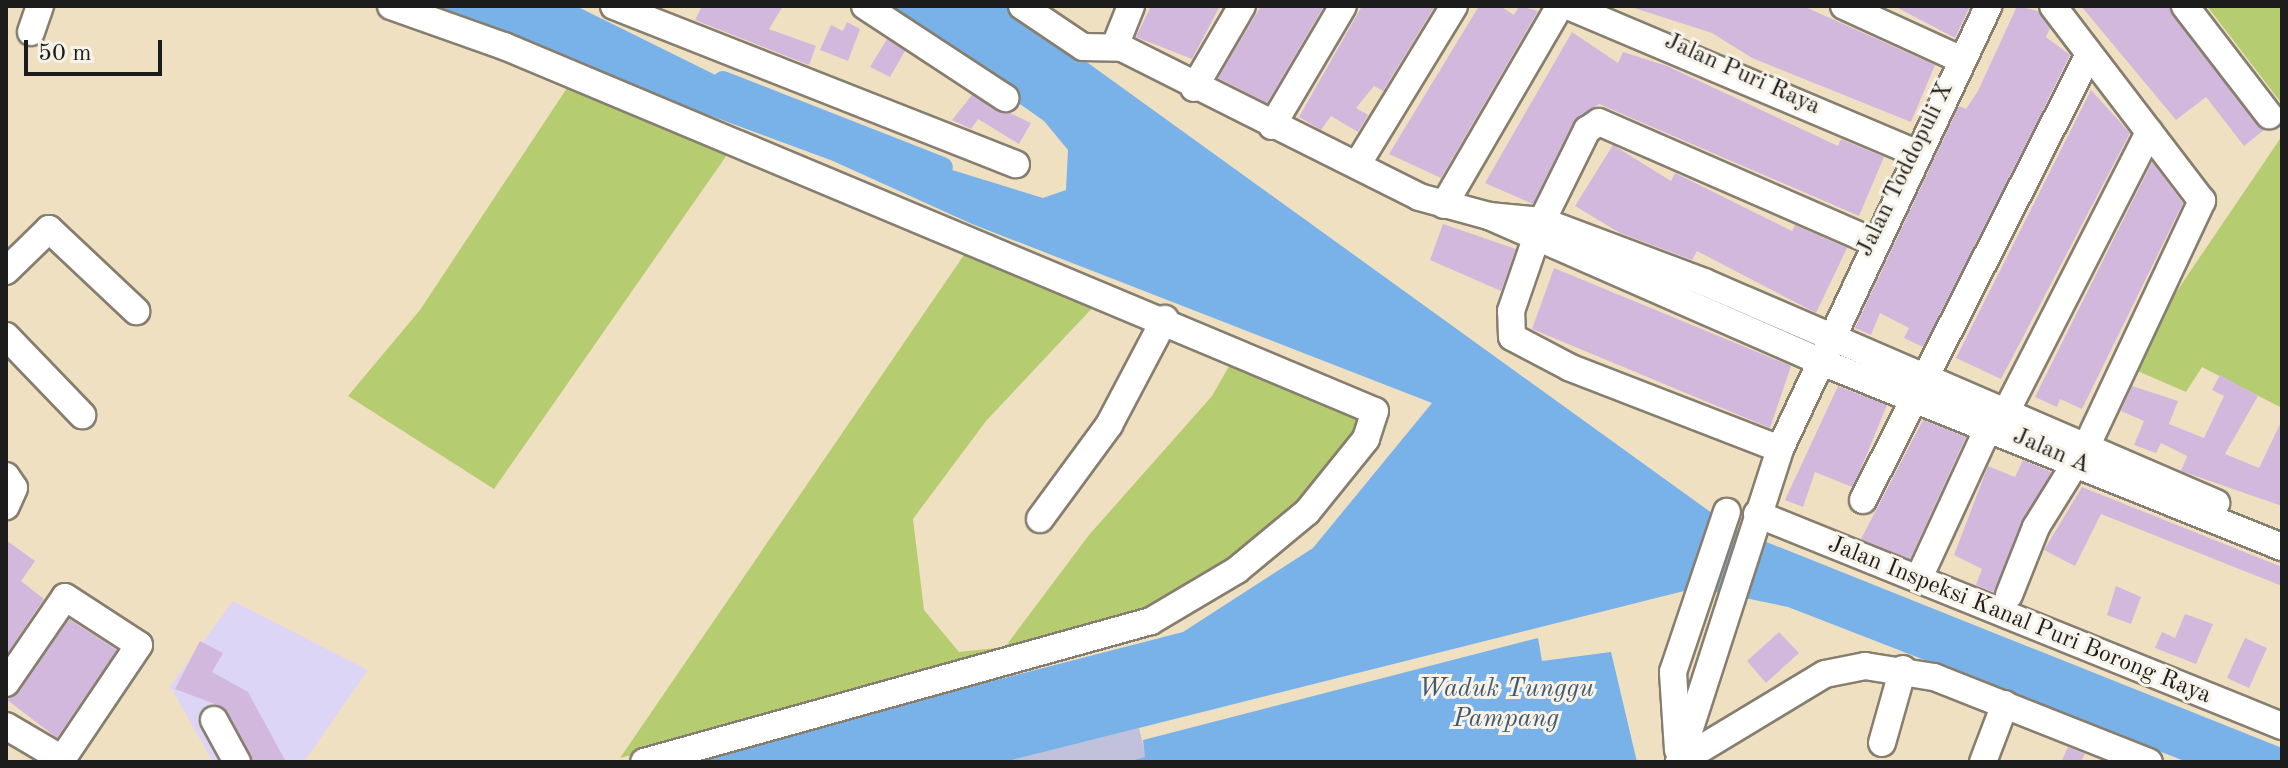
<!DOCTYPE html>
<style>
body{margin:0}
#map{position:relative;width:2288px;height:768px;overflow:hidden;background:#f0e0c2;font-family:"Old Standard TT",serif}
div>[style]{position:absolute}
.built>*{inset:0;background:#ddd5f6}
.industrial>*{inset:0;background:#c2c1dc}
.green>*{inset:0;background:#b6cc70}
.water>*{inset:0;background:#78b2e9}
.canal>*{height:20px;margin:-10px;padding:0 10px;transform-origin:10px;border-radius:10px;background:#78b2e9}
.building>*{inset:0;background:#d3b8de}
.roads{filter:drop-shadow(2px 0 #867e6f) drop-shadow(-2px 0 #867e6f) drop-shadow(0 2px #867e6f) drop-shadow(0 -2px #867e6f)}
.minor>*{height:26px;margin:-13px;padding:0 13px;transform-origin:13px;border-radius:13px;background:#fff}
span{translate:-50% -50%;white-space:nowrap;text-align:center;line-height:1.15;-webkit-text-stroke:6px #f7f3e8;paint-order:stroke}
.street-label{font-size:24px;color:#1c1c1c}
.water-label{font-size:26px;color:#41586e;font-style:italic}
.frame{position:absolute;inset:0;border:8px solid #1c1c1c;pointer-events:none}
.scale{position:absolute;left:24px;top:40px;width:138px;height:36px;box-sizing:border-box;border:4px solid #1c1c1c;border-top:0;padding-left:10px;font-size:24px;line-height:28px;white-space:nowrap;color:#1c1c1c;-webkit-text-stroke:6px #f7f3e8;paint-order:stroke}
</style>
<div id="map">
<div class="built">
<div style="clip-path:polygon(233px 601px,368px 670px,304px 762px,213px 762px,170px 686px)"></div>
</div>
<div class="industrial">
<div style="clip-path:polygon(1139px 728px,1146px 757px,1127px 762px,1004px 762px)"></div>
</div>
<div class="green">
<div style="clip-path:polygon(2207px 6px,2282px 6px,2282px 104px)"></div>
<div style="clip-path:polygon(573px 79px,729px 152px,494px 489px,348px 396px,420px 310px)"></div>
<div style="clip-path:polygon(2282px 136px,2282px 408px,2202px 367px,2186px 392px,2126px 366px)"></div>
<div style="clip-path:polygon(966px 252px,1097px 303px,986px 421px,913px 519px,924px 610px,959px 652px,1005px 647px,1089px 535px,1212px 396px,1232px 361px,1366px 417px,1362px 442px,1226px 573px,1127px 621px,620px 758px)"></div>
</div>
<div class="water">
<div style="clip-path:polygon(413px 6px,576px 6px,835px 134px,1043px 198px,1066px 190px,1068px 150px,1044px 121px,881px 6px,1009px 6px,1734px 529px,2282px 748px,2282px 762px,2187px 762px,1788px 607px,1696px 588px,1004px 762px,679px 762px,1183px 632px,1313px 548px,1432px 403px,972px 224px,833px 161px)"></div>
<div style="clip-path:polygon(1538px 638px,1542px 661px,1611px 652px,1637px 762px,1127px 762px,1145px 757px,1143px 740px)"></div>
</div>
<div class="canal">
<div style="left:723px;top:81px;width:236px;rotate:21.4deg"></div>
</div>
<div class="building">
<div style="clip-path:polygon(702px 6px,783px 6px,769px 29px,816px 46px,809px 65px,695px 20px)"></div>
<div style="clip-path:polygon(1151px 6px,1220px 6px,1192px 59px,1136px 37px)"></div>
<div style="clip-path:polygon(1261px 6px,1324px 6px,1267px 103px,1218px 78px)"></div>
<div style="clip-path:polygon(1362px 6px,1435px 6px,1383px 91px,1374px 86px,1356px 108px,1368px 115px,1358px 132px,1331px 116px,1321px 130px,1299px 117px)"></div>
<div style="clip-path:polygon(1479px 6px,1500px 6px,1514px 15px,1519px 6px,1538px 11px,1441px 178px,1389px 154px)"></div>
<div style="clip-path:polygon(1628px 6px,1803px 6px,1935px 65px,1911px 122px,1752px 58px,1712px 33px)"></div>
<div style="clip-path:polygon(1894px 6px,1970px 6px,1955px 38px)"></div>
<div style="clip-path:polygon(2017px 6px,2038px 11px,2050px 28px,2046px 37px,2070px 55px,2034px 128px,1923px 347px,1904px 338px,1909px 328px,1880px 313px,1871px 335px,1855px 328px,1959px 106px,1966px 109px,1978px 91px)"></div>
<div style="clip-path:polygon(2081px 6px,2168px 6px,2264px 130px,2244px 146px,2206px 97px,2176px 120px)"></div>
<div style="clip-path:polygon(847px 22px,860px 29px,848px 61px,820px 50px,831px 25px,843px 31px)"></div>
<div style="clip-path:polygon(1572px 32px,1618px 63px,1623px 52px,1667px 66px,1838px 146px,1841px 139px,1884px 157px,1859px 216px,1599px 104px,1573px 123px,1533px 204px,1485px 183px)"></div>
<div style="clip-path:polygon(887px 39px,905px 51px,890px 77px,870px 67px)"></div>
<div style="clip-path:polygon(2091px 90px,2130px 133px,2001px 379px,1956px 358px)"></div>
<div style="clip-path:polygon(972px 95px,1031px 123px,1019px 144px,978px 119px,971px 129px,952px 120px)"></div>
<div style="clip-path:polygon(1613px 145px,1671px 181px,1675px 173px,1792px 231px,1795px 225px,1847px 248px,1816px 313px,1697px 251px,1692px 260px,1620px 233px,1575px 206px)"></div>
<div style="clip-path:polygon(2152px 162px,2183px 203px,2082px 409px,2060px 399px,2057px 407px,2035px 397px)"></div>
<div style="clip-path:polygon(1443px 224px,1516px 249px,1501px 291px,1430px 260px)"></div>
<div style="clip-path:polygon(1554px 268px,1791px 366px,1770px 428px,1532px 329px)"></div>
<div style="clip-path:polygon(2220px 375px,2258px 396px,2225px 454px,2259px 468px,2282px 420px,2282px 506px,2181px 471px,2187px 456px,2161px 443px,2156px 453px,2134px 445px,2144px 421px,2121px 411px,2132px 386px,2178px 401px,2169px 424px,2204px 438px,2224px 396px,2212px 390px)"></div>
<div style="clip-path:polygon(1838px 386px,1887px 405px,1860px 471px,1852px 487px,1815px 472px,1803px 507px,1785px 500px)"></div>
<div style="clip-path:polygon(1923px 420px,1966px 437px,1910px 559px,1861px 539px)"></div>
<div style="clip-path:polygon(2023px 460px,2051px 472px,1993px 592px,1976px 585px,1982px 569px,1954px 555px,1988px 466px,2015px 477px)"></div>
<div style="clip-path:polygon(2082px 487px,2282px 567px,2282px 586px,2101px 514px,2075px 566px,2044px 550px)"></div>
<div style="clip-path:polygon(6px 540px,35px 561px,21px 581px,44px 599px,6px 655px)"></div>
<div style="clip-path:polygon(2116px 586px,2141px 597px,2131px 624px,2107px 615px)"></div>
<div style="clip-path:polygon(2185px 614px,2213px 624px,2196px 664px,2155px 648px,2162px 632px,2175px 638px)"></div>
<div style="clip-path:polygon(69px 619px,117px 650px,57px 738px,6px 699px,19px 692px)"></div>
<div style="clip-path:polygon(1779px 632px,1799px 653px,1766px 683px,1747px 661px)"></div>
<div style="clip-path:polygon(2245px 638px,2267px 648px,2249px 688px,2227px 678px)"></div>
<div style="clip-path:polygon(200px 641px,223px 653px,212px 672px,248px 692px,286px 762px,253px 762px,223px 707px,175px 689px)"></div>
<div style="clip-path:polygon(2068px 747px,2085px 754px,2081px 762px,2061px 762px)"></div>
</div>
<div class="roads">
<div class="minor">
<div style="left:391px;top:6px;width:120px;rotate:19.5deg"></div>
<div style="left:504px;top:46px;width:944px;rotate:22.74deg"></div>
<div style="left:1375px;top:411px;width:29px;rotate:108deg"></div>
<div style="left:1366px;top:439px;width:94px;rotate:128.9deg"></div>
<div style="left:1307px;top:512px;width:91px;rotate:140.4deg"></div>
<div style="left:1237px;top:570px;width:100px;rotate:149.3deg"></div>
<div style="left:1151px;top:621px;width:526px;rotate:164.46deg"></div>
<div style="left:614px;top:6px;width:432px;rotate:21.5deg"></div>
<div style="left:865px;top:6px;width:168px;rotate:33.3deg"></div>
<div style="left:1022px;top:6px;width:73px;rotate:33.9deg"></div>
<div style="left:1083px;top:47px;width:39px;rotate:1deg"></div>
<div style="left:1122px;top:48px;width:332px;rotate:26.6deg"></div>
<div style="left:1419px;top:197px;width:73px;rotate:15.2deg"></div>
<div style="left:1489px;top:216px;width:360px;rotate:23.7deg"></div>
<div style="left:1819px;top:361px;width:499px;rotate:21.9deg"></div>
<div style="left:1568px;top:6px;width:375px;rotate:22.9deg"></div>
<div style="left:1844px;top:6px;width:128px;rotate:24.6deg"></div>
<div style="left:2185px;top:6px;width:138px;rotate:52.4deg"></div>
<div style="left:31px;top:32px;width:28px;rotate:-71deg"></div>
<div style="left:1115px;top:46px;width:43px;rotate:-68.2deg"></div>
<div style="left:1194px;top:88px;width:95px;rotate:-59.7deg"></div>
<div style="left:1272px;top:126px;width:139px;rotate:-59.4deg"></div>
<div style="left:1357px;top:165px;width:186px;rotate:-58.6deg"></div>
<div style="left:1444px;top:205px;width:230px;rotate:-59.8deg"></div>
<div style="left:1489px;top:216px;width:53px;rotate:5.4deg"></div>
<div style="left:1542px;top:221px;width:173px;rotate:20.6deg"></div>
<div style="left:1704px;top:282px;width:558px;rotate:23.35deg"></div>
<div style="left:6px;top:271px;width:60px;rotate:-44.3deg"></div>
<div style="left:49px;top:229px;width:120px;rotate:43.3deg"></div>
<div style="left:6px;top:336px;width:110px;rotate:46.1deg"></div>
<div style="left:2008px;top:408px;width:310px;rotate:-62.9deg"></div>
<div style="left:1780px;top:449px;width:226px;rotate:-158.8deg"></div>
<div style="left:1569px;top:367px;width:64px;rotate:-152.2deg"></div>
<div style="left:1512px;top:337px;width:26px;rotate:-92deg"></div>
<div style="left:1511px;top:311px;width:95px;rotate:-71deg"></div>
<div style="left:1542px;top:221px;width:102px;rotate:-63.7deg"></div>
<div style="left:1587px;top:130px;width:14px;rotate:-34deg"></div>
<div style="left:1599px;top:122px;width:298px;rotate:23.6deg"></div>
<div style="left:6px;top:476px;width:14px;rotate:56deg"></div>
<div style="left:14px;top:488px;width:20px;rotate:114deg"></div>
<div style="left:1863px;top:500px;width:499px;rotate:-63.1deg"></div>
<div style="left:1757px;top:514px;width:566px;rotate:21.99deg"></div>
<div style="left:1040px;top:519px;width:117px;rotate:-53.7deg"></div>
<div style="left:1109px;top:425px;width:120px;rotate:-62.2deg"></div>
<div style="left:1923px;top:569px;width:176px;rotate:-65.2deg"></div>
<div style="left:2009px;top:595px;width:73px;rotate:-68.3deg"></div>
<div style="left:2036px;top:527px;width:99px;rotate:-58.2deg"></div>
<div style="left:2088px;top:443px;width:268px;rotate:-64.8deg"></div>
<div style="left:2202px;top:201px;width:245px;rotate:-127.4deg"></div>
<div style="left:6px;top:683px;width:104px;rotate:-55.5deg"></div>
<div style="left:65px;top:597px;width:88px;rotate:33deg"></div>
<div style="left:139px;top:645px;width:138px;rotate:124deg"></div>
<div style="left:62px;top:759px;width:65px;rotate:-149.5deg"></div>
<div style="left:214px;top:720px;width:48px;rotate:61.3deg"></div>
<div style="left:1882px;top:743px;width:77px;rotate:-74.2deg"></div>
<div style="left:1678px;top:750px;width:78px;rotate:-93.7deg"></div>
<div style="left:1673px;top:672px;width:169px;rotate:-71.4deg"></div>
<div style="left:1679px;top:762px;width:329px;rotate:-72.1deg"></div>
<div style="left:1780px;top:449px;width:489px;rotate:-64.8deg"></div>
<div style="left:1679px;top:762px;width:170px;rotate:-31.1deg"></div>
<div style="left:1825px;top:674px;width:41px;rotate:-11.3deg"></div>
<div style="left:1865px;top:666px;width:70px;rotate:9.1deg"></div>
<div style="left:1934px;top:677px;width:231px;rotate:21.6deg"></div>
<div style="left:1983px;top:762px;width:62px;rotate:-69.2deg"></div>
</div>
</div>
<div class="street-label">
<span style="left:1742px;top:75px;rotate:24deg">Jalan Puri Raya</span>
<span style="left:1906px;top:170px;rotate:-64deg">Jalan Toddopuli X</span>
<span style="left:2051px;top:452px;rotate:23deg">Jalan A</span>
<span style="left:2019px;top:621px;rotate:22deg">Jalan Inspeksi Kanal Puri Borong Raya</span>
</div>
<div class="water-label">
<span style="left:1506px;top:705px">Waduk Tunggu<br>Pampang</span>
</div>
<div class="frame"></div>
<div class="scale">50 m</div>
</div>
